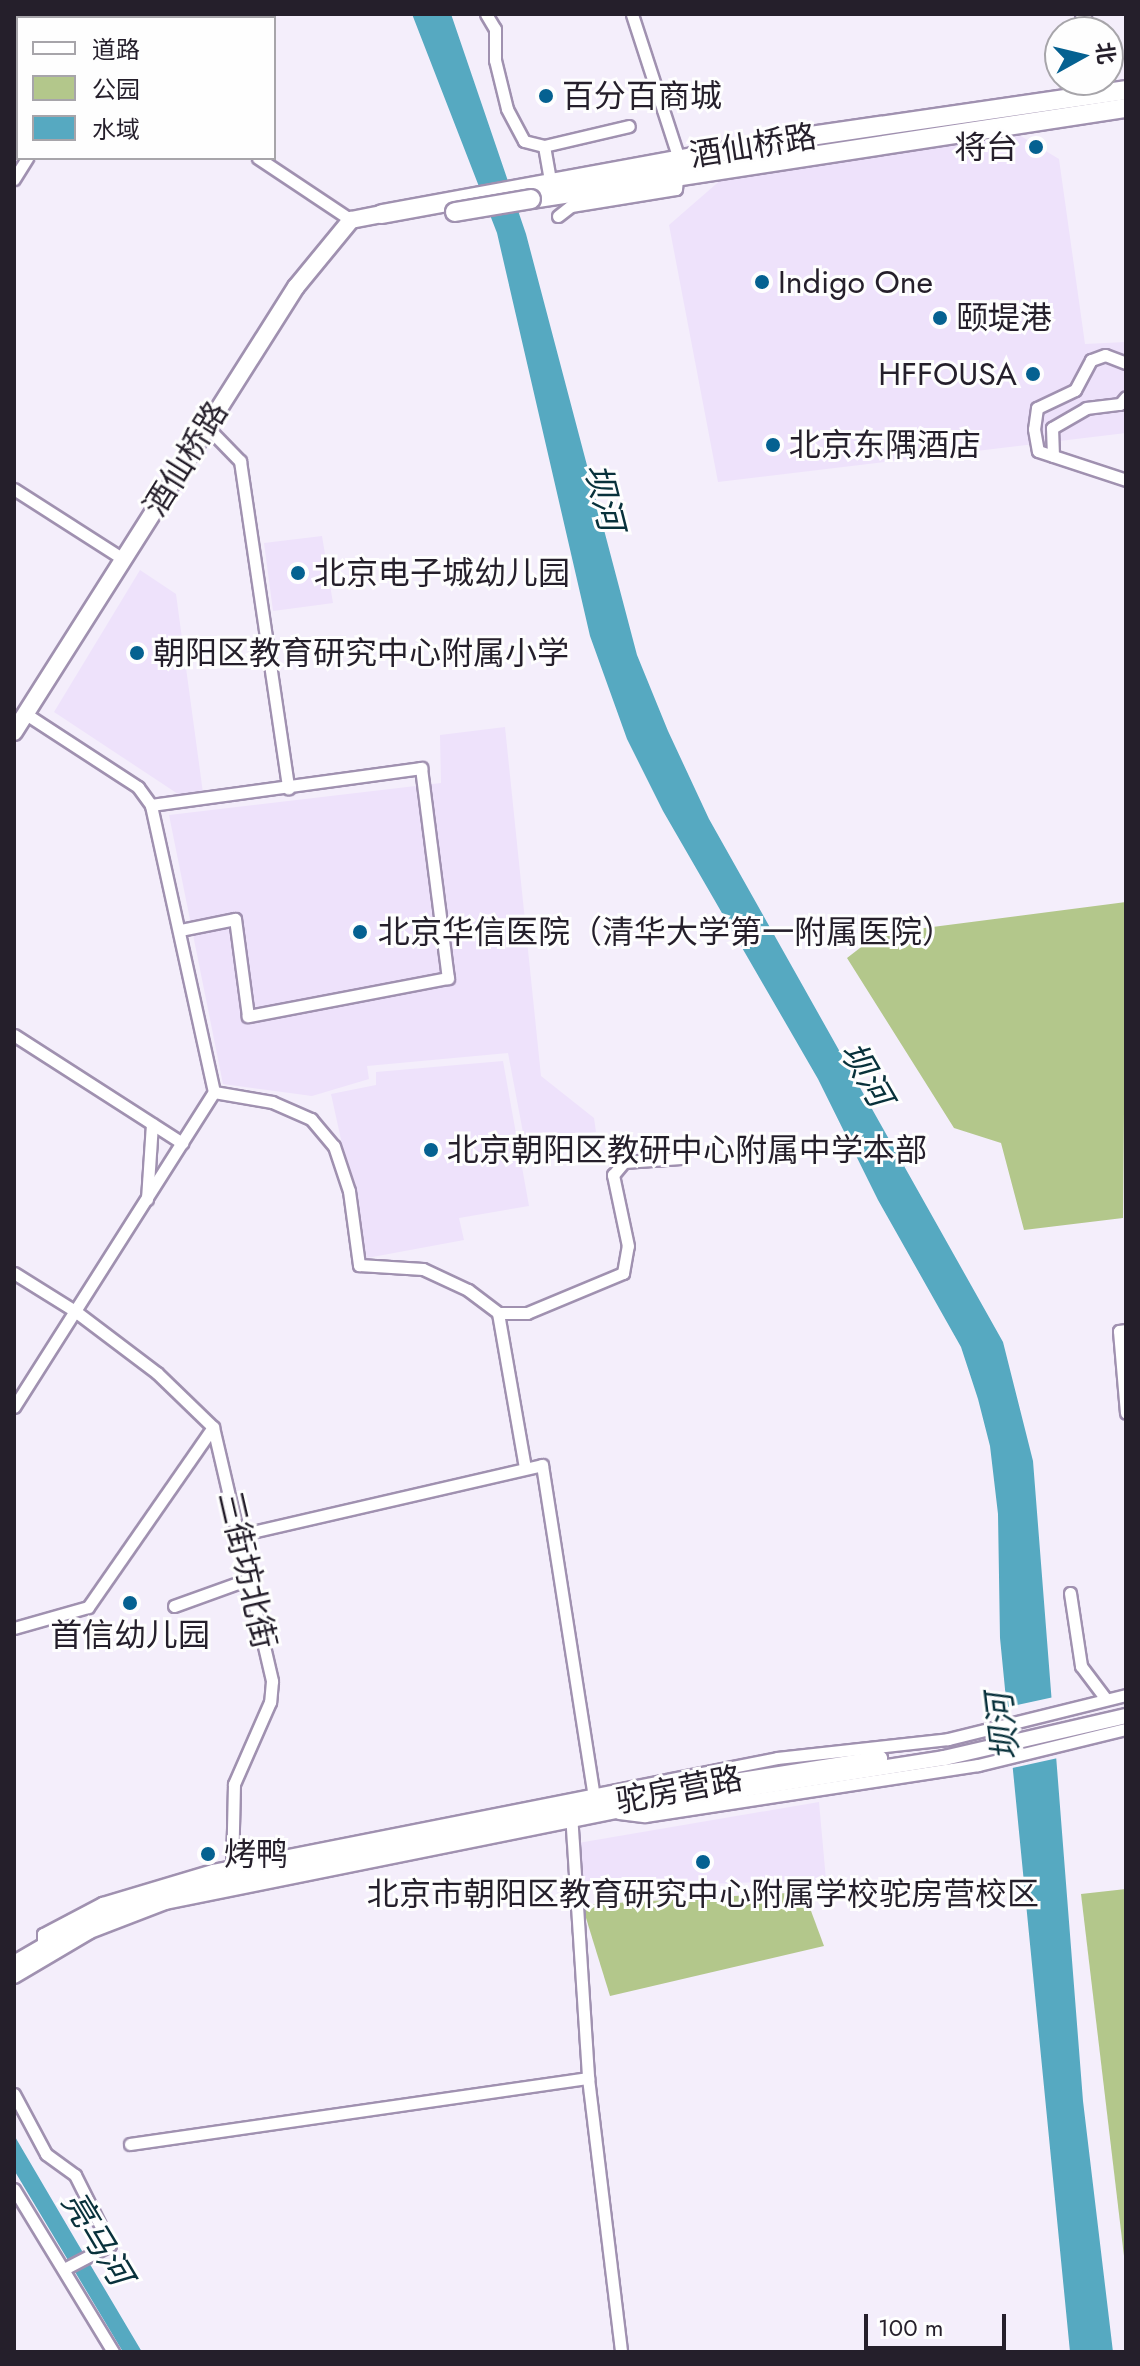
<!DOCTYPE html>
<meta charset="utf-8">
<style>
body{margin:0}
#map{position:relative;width:1140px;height:2366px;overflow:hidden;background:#f4eefb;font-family:Jost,"Noto Sans SC",sans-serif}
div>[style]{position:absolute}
.built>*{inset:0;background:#eee2fb}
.green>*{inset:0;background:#b3c78b}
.water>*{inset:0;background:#56a9c1}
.pier>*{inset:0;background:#f4eefb}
.roads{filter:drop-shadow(2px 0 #a091b0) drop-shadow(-2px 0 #a091b0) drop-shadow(0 2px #a091b0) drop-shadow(0 -2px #a091b0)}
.minor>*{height:11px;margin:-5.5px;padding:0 5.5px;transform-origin:5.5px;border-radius:5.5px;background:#fff}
.tertiary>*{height:14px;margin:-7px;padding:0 7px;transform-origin:7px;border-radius:7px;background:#fff}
.secondary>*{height:16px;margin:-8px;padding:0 8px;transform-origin:8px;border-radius:8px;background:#fff}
.primary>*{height:18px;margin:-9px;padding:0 9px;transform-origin:9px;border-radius:9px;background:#fff}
.bridges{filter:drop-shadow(2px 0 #a091b0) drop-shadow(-2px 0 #a091b0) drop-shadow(0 2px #a091b0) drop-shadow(0 -2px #a091b0)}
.primary-bridge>*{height:18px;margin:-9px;padding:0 9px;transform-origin:9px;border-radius:9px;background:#fff}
.dots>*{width:22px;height:22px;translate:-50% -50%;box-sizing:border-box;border:4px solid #fefefe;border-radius:50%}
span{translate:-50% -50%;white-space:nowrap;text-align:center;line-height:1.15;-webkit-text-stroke:6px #fefefe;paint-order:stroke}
.poi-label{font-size:32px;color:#251f2b}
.left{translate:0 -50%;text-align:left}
.right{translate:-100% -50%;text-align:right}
.street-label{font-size:32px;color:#251f2b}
.water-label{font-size:34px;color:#08313b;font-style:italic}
.frame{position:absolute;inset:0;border:16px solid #251f2b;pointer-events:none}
.legend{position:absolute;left:16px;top:16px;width:260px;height:144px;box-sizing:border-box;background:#fefefe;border:2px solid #a7a5aa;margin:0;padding:10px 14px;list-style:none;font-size:24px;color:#251f2b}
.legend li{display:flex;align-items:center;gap:16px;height:40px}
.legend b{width:40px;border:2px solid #a7a5aa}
.north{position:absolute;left:1044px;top:16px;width:80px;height:80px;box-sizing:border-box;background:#fefefe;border:2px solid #a7a5aa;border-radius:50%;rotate:82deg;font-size:22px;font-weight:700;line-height:32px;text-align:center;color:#251f2b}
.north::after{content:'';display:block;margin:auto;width:28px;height:36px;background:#056191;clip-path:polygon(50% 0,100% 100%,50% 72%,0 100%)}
.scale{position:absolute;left:864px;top:2314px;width:142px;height:36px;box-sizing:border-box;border:4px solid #251f2b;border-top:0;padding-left:10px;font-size:24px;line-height:28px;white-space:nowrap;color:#251f2b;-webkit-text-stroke:6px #fefefe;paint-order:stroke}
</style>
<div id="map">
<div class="built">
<div style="clip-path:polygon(1019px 135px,1059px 159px,1085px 344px,1126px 342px,1126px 433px,718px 482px,669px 225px,723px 178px)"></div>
<div style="clip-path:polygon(322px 536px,333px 603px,273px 611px,264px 543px)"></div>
<div style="clip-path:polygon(140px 570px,176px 594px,203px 793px,181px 796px,54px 712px)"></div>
<div style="clip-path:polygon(505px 727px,541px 1076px,594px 1118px,596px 1132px,525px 1143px,508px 1053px,367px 1066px,369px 1079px,312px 1096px,223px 1084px,169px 815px,441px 783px,440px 735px)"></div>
<div style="clip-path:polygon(503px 1061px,529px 1206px,459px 1218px,464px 1240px,367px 1258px,331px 1094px,376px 1085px,376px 1072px)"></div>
<div style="clip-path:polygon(819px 1802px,826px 1880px,584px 1888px,578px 1843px)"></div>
</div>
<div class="green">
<div style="clip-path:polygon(1126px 902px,1123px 1218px,1024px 1230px,1001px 1143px,954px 1128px,847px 958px,878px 934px)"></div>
<div style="clip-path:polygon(1126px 1889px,1126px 2273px,1081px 1894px)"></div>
<div style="clip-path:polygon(804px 1892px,824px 1946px,610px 1996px,582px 1905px)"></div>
</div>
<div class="water">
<div style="clip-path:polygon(412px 14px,451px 14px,526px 234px,637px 655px,668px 731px,709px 819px,1003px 1342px,1033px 1461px,1083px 2101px,1113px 2352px,1070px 2352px,1000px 1638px,998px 1514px,990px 1446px,978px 1399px,961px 1347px,878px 1200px,818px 1079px,663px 811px,627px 739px,590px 636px,497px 233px)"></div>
<div style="clip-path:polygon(14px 2135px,75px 2239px,142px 2352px,123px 2352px,14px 2170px)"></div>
</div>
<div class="pier">
<div style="clip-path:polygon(1054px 1697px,1058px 1758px,1008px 1769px,1003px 1708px)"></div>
</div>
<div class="roads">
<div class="minor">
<div style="left:486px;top:14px;width:17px;rotate:59deg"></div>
<div style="left:495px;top:29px;width:31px;rotate:90deg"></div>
<div style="left:495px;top:60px;width:50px;rotate:76.2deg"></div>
<div style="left:507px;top:109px;width:36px;rotate:62deg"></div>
<div style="left:524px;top:141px;width:21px;rotate:14deg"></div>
<div style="left:544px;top:146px;width:87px;rotate:-13.2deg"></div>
<div style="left:544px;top:146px;width:36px;rotate:80deg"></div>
<div style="left:258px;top:158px;width:112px;rotate:33.7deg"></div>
<div style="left:14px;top:179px;width:25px;rotate:-58deg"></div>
<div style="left:558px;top:216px;width:16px;rotate:-38deg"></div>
<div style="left:571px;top:206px;width:106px;rotate:-9.2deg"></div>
<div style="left:676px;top:189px;width:30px;rotate:-84deg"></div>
<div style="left:679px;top:159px;width:152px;rotate:-108deg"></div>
<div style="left:1126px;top:363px;width:22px;rotate:-159deg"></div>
<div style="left:1105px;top:355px;width:15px;rotate:160deg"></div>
<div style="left:1091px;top:360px;width:34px;rotate:118deg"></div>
<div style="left:1075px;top:390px;width:42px;rotate:154.7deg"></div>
<div style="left:1037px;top:408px;width:21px;rotate:98deg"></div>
<div style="left:1034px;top:429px;width:22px;rotate:80deg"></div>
<div style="left:1038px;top:451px;width:93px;rotate:18.2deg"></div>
<div style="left:206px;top:426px;width:49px;rotate:45.8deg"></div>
<div style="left:240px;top:461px;width:331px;rotate:81.6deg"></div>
<div style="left:1053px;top:456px;width:28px;rotate:-92deg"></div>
<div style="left:1052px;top:428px;width:39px;rotate:-30deg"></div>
<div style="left:1086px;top:408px;width:34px;rotate:-7deg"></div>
<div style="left:1120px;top:404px;width:9px;rotate:-49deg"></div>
<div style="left:14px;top:489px;width:130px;rotate:32.7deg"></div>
<div style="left:151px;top:805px;width:273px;rotate:-7.8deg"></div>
<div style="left:421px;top:768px;width:212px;rotate:82.7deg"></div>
<div style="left:448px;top:978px;width:204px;rotate:169.2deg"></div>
<div style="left:248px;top:1016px;width:98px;rotate:-97.6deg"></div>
<div style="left:235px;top:919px;width:55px;rotate:168.5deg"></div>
<div style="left:14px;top:1035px;width:200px;rotate:32.7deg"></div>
<div style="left:214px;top:1092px;width:59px;rotate:9.8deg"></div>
<div style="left:272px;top:1102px;width:43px;rotate:23.6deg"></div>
<div style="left:311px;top:1119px;width:35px;rotate:50deg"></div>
<div style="left:334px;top:1146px;width:47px;rotate:71.6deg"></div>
<div style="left:349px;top:1191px;width:75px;rotate:82.3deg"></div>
<div style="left:359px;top:1265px;width:64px;rotate:3.6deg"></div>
<div style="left:423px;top:1269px;width:50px;rotate:25deg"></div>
<div style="left:468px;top:1290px;width:38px;rotate:37deg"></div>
<div style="left:498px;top:1313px;width:29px"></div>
<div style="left:527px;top:1313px;width:104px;rotate:-22.6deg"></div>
<div style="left:623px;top:1273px;width:27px;rotate:-80deg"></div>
<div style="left:628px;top:1246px;width:73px;rotate:-101.9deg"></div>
<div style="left:613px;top:1175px;width:17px;rotate:-50deg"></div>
<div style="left:624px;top:1162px;width:57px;rotate:-4deg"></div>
<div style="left:147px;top:1199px;width:75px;rotate:-86.2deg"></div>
<div style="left:14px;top:1273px;width:72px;rotate:31.9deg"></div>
<div style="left:75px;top:1311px;width:103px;rotate:37.1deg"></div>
<div style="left:157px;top:1373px;width:78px;rotate:44deg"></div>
<div style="left:213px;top:1427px;width:261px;rotate:76.9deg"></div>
<div style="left:272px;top:1681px;width:21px;rotate:95deg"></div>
<div style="left:270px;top:1702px;width:90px;rotate:113.7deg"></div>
<div style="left:234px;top:1784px;width:88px;rotate:91.3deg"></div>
<div style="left:498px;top:1313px;width:156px;rotate:80.1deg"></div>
<div style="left:1126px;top:1330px;width:7px;rotate:172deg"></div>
<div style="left:1119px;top:1331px;width:82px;rotate:85.1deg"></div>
<div style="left:14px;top:1407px;width:373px;rotate:-57.6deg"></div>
<div style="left:214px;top:1092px;width:294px;rotate:-102.4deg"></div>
<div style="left:151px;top:805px;width:22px;rotate:-126deg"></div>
<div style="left:138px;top:787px;width:134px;rotate:-146.9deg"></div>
<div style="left:239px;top:1535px;width:311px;rotate:-13deg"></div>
<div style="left:542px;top:1465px;width:336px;rotate:81.1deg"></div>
<div style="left:1070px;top:1593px;width:74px;rotate:81.4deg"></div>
<div style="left:1081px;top:1666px;width:41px;rotate:52.9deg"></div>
<div style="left:174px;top:1606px;width:80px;rotate:-19.8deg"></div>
<div style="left:14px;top:1628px;width:77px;rotate:-15.8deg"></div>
<div style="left:88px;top:1607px;width:219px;rotate:-55.2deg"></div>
<div style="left:571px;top:1813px;width:266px;rotate:86.3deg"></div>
<div style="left:588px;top:2078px;width:276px;rotate:83.1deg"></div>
<div style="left:619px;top:1813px;width:26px;rotate:7deg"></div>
<div style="left:645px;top:1816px;width:337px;rotate:-8.7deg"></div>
<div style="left:978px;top:1765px;width:152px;rotate:-13.7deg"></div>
<div style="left:43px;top:1946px;width:12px;rotate:-90deg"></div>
<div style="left:43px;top:1934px;width:67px;rotate:-27.7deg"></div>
<div style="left:102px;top:1903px;width:116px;rotate:-16.6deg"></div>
<div style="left:213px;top:1870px;width:575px;rotate:-11.23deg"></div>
<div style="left:777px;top:1758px;width:172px;rotate:-6.3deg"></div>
<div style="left:948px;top:1739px;width:183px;rotate:-13.9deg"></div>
<div style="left:14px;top:2094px;width:68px;rotate:61.9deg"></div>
<div style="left:46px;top:2154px;width:36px;rotate:36deg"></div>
<div style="left:75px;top:2175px;width:78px;rotate:63.4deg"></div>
<div style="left:110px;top:2245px;width:50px;rotate:152.4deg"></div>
<div style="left:130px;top:2144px;width:463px;rotate:-8.2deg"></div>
<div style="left:14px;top:2189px;width:191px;rotate:58.7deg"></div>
</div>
<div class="tertiary">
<div style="left:1083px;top:14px;width:18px;rotate:77deg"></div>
<div style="left:14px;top:1963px;width:99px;rotate:-30.2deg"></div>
<div style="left:100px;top:1913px;width:69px;rotate:-18.7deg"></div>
<div style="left:165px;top:1891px;width:490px;rotate:-11.3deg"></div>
<div style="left:645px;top:1795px;width:238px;rotate:-8.9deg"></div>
<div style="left:14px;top:1976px;width:88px;rotate:-30.6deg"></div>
<div style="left:90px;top:1931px;width:80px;rotate:-21.1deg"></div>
<div style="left:165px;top:1902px;width:489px;rotate:-11.4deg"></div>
<div style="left:644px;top:1805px;width:304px;rotate:-8.9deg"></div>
<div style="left:944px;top:1758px;width:187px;rotate:-13deg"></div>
</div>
<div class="secondary">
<div style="left:14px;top:732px;width:527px;rotate:-57.64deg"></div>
<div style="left:296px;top:287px;width:87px;rotate:-50.6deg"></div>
<div style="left:351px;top:220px;width:32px;rotate:-11deg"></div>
</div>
<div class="primary">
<div style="left:531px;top:199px;width:602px;rotate:-8.7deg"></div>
<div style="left:382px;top:214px;width:422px;rotate:-10.4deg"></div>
<div style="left:797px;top:138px;width:332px;rotate:-8.3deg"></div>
</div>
</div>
<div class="bridges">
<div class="primary-bridge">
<div style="left:455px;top:212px;width:77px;rotate:-9.7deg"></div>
</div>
</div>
<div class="dots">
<div style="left:546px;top:96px;background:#056191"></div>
<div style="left:1036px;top:147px;background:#056191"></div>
<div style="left:762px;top:282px;background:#056191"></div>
<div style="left:940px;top:318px;background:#056191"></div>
<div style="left:1033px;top:374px;background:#056191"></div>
<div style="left:773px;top:445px;background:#056191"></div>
<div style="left:298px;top:573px;background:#056191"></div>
<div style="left:137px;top:653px;background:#056191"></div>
<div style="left:360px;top:932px;background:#056191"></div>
<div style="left:431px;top:1150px;background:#056191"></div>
<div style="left:130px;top:1603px;background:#056191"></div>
<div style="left:208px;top:1854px;background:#056191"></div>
<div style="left:703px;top:1862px;background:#056191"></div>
</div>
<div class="poi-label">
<span class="left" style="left:562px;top:96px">百分百商城</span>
<span class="right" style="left:1018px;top:147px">将台</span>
<span class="left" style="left:778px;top:282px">Indigo One</span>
<span class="left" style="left:956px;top:318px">颐堤港</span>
<span class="right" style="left:1017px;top:374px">HFFOUSA</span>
<span class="left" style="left:789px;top:445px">北京东隅酒店</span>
<span class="left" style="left:314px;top:573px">北京电子城幼儿园</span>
<span class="left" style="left:153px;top:653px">朝阳区教育研究中心附属小学</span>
<span class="left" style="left:378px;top:932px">北京华信医院（清华大学第一附属医院）</span>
<span class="left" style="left:447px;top:1150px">北京朝阳区教研中心附属中学本部</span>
<span style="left:130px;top:1635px">首信幼儿园</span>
<span class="left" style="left:224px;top:1854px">烤鸭</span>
<span style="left:703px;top:1894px">北京市朝阳区教育研究中心附属学校驼房营校区</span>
</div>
<div class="street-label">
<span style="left:753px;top:146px;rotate:-9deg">酒仙桥路</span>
<span style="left:186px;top:459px;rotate:-58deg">酒仙桥路</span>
<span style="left:247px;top:1570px;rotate:77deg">三街坊北街</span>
<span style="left:679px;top:1790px;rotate:-11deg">驼房营路</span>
</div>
<div class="water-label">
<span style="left:604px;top:497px;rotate:76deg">坝河</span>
<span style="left:866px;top:1074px;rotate:60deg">坝河</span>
<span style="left:1003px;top:1727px;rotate:-97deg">坝河</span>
<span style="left:97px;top:2238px;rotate:59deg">亮马河</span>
</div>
<div class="frame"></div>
<ul class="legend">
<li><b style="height:10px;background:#fff"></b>道路</li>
<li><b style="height:22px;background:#b3c78b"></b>公园</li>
<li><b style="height:22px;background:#56a9c1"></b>水域</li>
</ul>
<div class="north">北</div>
<div class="scale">100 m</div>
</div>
